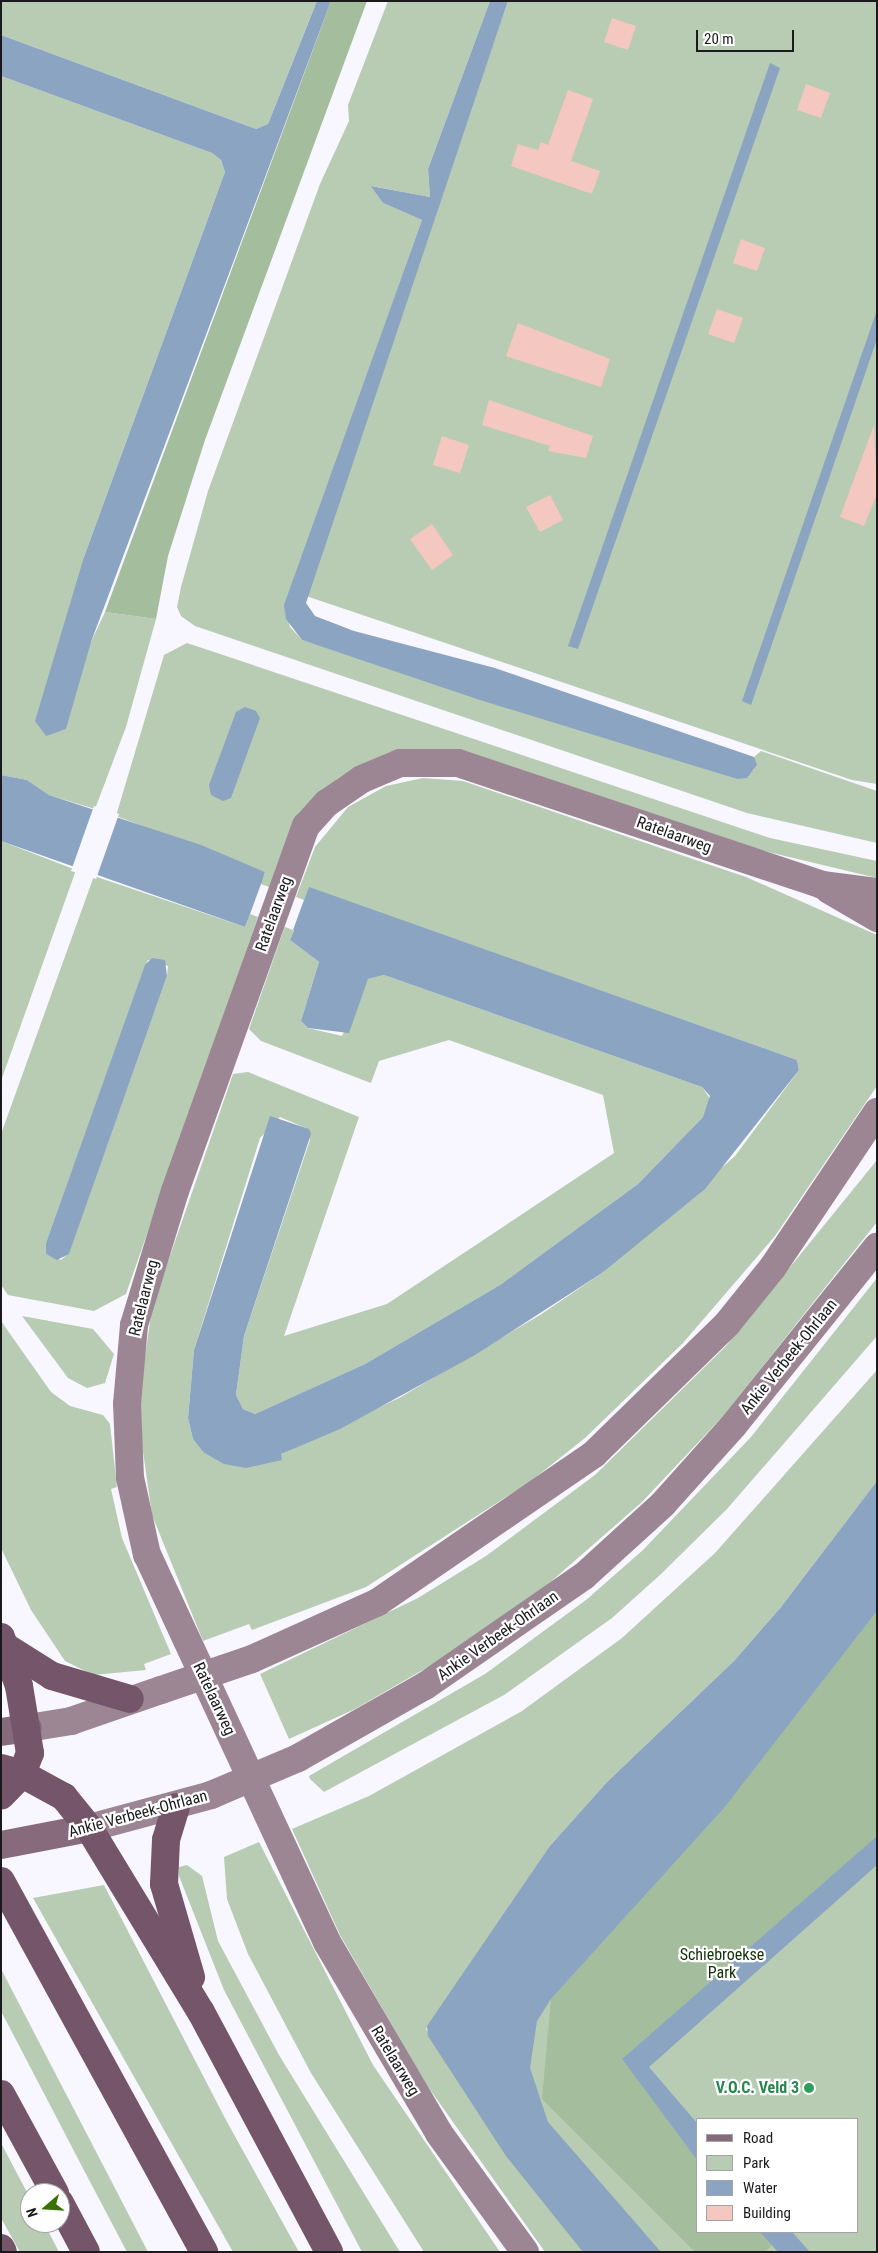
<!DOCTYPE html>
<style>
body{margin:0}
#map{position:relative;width:878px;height:2253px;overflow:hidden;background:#f8f6ff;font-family:"Roboto Condensed",sans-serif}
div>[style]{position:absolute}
.green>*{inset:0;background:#b7ccb2}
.forest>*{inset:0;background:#a4bd9d}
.water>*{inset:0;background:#8aa4c1}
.pier>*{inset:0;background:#f8f6ff}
.building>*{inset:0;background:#f4c8c1}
.secondary>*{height:28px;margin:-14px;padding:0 14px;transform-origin:14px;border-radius:14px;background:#9d8694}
.primary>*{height:28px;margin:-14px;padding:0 14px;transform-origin:14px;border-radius:14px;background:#876b7d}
.highway>*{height:28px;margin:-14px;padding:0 14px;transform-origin:14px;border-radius:14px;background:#745569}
.secondary-bridge>*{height:28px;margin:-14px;padding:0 14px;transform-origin:14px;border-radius:14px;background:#9d8694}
.dots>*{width:14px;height:14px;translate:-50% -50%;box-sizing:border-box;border:2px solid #fff;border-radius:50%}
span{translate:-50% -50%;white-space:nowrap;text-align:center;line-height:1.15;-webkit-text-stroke:4.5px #fff;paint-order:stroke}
.street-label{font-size:16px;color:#1a1a1d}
.park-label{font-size:16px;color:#0f3205}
.leisure-label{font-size:16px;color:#27864d;font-weight:700}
.right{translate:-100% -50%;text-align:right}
.frame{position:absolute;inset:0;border:2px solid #1a1a1d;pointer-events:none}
.legend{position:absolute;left:696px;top:2118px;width:162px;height:115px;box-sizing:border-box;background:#fff;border:1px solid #a3a3a5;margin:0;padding:6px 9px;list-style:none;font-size:15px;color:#1a1a1d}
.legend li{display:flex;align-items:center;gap:10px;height:25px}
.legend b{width:25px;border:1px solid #a3a3a5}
.north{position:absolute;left:20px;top:2183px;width:50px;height:50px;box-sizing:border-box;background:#fff;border:1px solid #a3a3a5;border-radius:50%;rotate:251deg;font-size:14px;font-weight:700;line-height:20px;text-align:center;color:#1a1a1d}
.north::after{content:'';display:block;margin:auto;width:18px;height:22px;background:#387100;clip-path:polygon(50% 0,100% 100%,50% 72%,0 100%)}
.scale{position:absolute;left:696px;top:30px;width:98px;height:22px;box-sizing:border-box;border:2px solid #1a1a1d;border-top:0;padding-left:6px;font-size:15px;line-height:18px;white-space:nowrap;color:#1a1a1d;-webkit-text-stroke:4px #fff;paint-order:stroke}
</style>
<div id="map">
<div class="green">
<div style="clip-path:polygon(1px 1px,317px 1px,268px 124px,256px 129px,1px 35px)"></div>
<div style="clip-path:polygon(388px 1px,490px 1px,428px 169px,430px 197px,372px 186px,383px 203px,422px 220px,285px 605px,290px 627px,302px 640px,737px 779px,754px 770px,754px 757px,761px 751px,877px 791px,877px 843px,747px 813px,195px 626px,181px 616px,177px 607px,181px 587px,208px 491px,320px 184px,349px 121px,348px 105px)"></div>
<div style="clip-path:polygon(508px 1px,877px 1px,877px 784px,852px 780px,306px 596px)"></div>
<div style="clip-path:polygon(1px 76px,212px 153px,221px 160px,225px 172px,84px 557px,91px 642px,105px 612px,156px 619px,126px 727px,95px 809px,49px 795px,27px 780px,1px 775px)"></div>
<div style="clip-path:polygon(187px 643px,770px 838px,877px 861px,877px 878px,764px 851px,452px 750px,433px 749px,414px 749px,356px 768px,337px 779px,294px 826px,269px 888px,261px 885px,265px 872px,116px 816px,164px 655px)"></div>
<div style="clip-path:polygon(423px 778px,463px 781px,746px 877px,877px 935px,877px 1086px,775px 1236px,683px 1343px,585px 1438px,531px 1481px,366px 1587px,252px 1630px,249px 1624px,203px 1641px,152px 1515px,140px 1430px,141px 1384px,152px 1308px,233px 1074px,248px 1072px,359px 1117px,284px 1336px,387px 1304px,614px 1153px,603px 1095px,449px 1040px,379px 1061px,371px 1083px,261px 1041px,249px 1029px,285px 926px,294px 929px,290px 940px,319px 962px,301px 1021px,308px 1028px,342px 1036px,368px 979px,384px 975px,702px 1087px,711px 1100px,703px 1117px,638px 1184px,500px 1285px,365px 1364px,255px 1414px,243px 1409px,236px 1395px,244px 1336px,310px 1140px,308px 1129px,280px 1117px,260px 1138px,194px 1350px,188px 1418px,193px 1439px,203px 1452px,281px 1459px,281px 1454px,399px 1398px,540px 1315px,602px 1273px,735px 1156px,799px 1070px,797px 1060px,309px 888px,304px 900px,296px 897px,315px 847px,348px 807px,386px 786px)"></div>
<div style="clip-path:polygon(1px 841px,76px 870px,1px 1081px)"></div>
<div style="clip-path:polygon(evenodd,94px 876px,245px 927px,250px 914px,258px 917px,126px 1294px,94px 1311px,8px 1295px,1px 1285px,1px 1134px,94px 876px,148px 960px,168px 966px,167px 976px,69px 1253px,61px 1260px,46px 1254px,46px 1243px,148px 960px)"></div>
<div style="clip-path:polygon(877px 1160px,877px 1222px,725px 1414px,642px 1502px,539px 1592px,440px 1660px,355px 1709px,289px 1739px,260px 1674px,418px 1598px,486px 1556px,595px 1475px,726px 1346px)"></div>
<div style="clip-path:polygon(877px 1278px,877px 1336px,727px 1509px,660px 1575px,612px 1618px,504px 1695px,324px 1792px,310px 1779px,309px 1776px,485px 1674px,586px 1600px,643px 1550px,751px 1437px)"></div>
<div style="clip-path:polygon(22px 1316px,93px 1329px,114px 1354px,105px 1383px,87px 1388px,68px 1378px)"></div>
<div style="clip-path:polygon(1px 1321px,51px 1392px,70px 1406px,103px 1415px,110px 1424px,117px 1487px,111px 1489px,122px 1538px,171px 1654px,144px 1664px,146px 1670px,93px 1675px,65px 1661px,31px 1610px,1px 1548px)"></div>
<div style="clip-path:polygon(evenodd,877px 1370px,877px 1481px,781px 1607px,734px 1661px,607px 1782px,549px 1847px,426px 2029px,473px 2104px,877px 1528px,877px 2252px,545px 2252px,426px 2084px,340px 1935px,292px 1829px,369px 1796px,522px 1711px,622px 1638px,715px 1553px,877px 1370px,697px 2119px,857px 2119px,857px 2232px,697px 2232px,697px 2119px)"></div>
<div style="clip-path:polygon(259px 1842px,373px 2065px,500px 2252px,424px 2252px,311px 2073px,248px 1954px,227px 1899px,224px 1857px)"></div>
<div style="clip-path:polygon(187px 1865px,202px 1876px,218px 1941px,279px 2055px,400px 2252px,362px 2252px,224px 1990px,179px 1876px,179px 1867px)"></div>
<div style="clip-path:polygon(104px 1885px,226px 2120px,299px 2252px,233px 2252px,33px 1898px)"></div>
<div style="clip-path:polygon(1px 1969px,104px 2167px,148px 2252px,127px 2252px,87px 2176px,1px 2011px)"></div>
<div style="clip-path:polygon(1px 2143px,30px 2198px,30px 2223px,44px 2223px,59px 2252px,20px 2252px,1px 2218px)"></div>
</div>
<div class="forest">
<div style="clip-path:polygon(331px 1px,367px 1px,205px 440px,168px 556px,156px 619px,105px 612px)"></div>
<div style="clip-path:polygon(877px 1611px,877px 1836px,622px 2059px,697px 2160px,697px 2232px,760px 2232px,772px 2245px,765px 2252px,695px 2252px,542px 2099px,551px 1999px,724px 1808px)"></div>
</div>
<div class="water">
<div style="clip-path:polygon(317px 1px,331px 1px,91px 642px,66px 729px,46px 736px,35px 721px,84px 557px,225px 172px,221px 160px,212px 153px,1px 76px,1px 35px,256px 129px,268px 124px)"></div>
<div style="clip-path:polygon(490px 1px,508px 1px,306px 603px,315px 616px,354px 631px,495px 668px,754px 757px,757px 765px,747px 778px,737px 779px,480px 700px,302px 640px,286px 619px,284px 605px,422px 220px,383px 203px,371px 186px,430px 197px,428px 169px)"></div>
<div style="clip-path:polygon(770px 63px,780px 68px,578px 649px,568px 646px)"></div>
<div style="clip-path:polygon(877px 310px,877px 339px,751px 705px,742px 701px)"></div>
<div style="clip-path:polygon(245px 707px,256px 711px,260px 718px,231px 798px,223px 801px,211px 795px,209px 785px,236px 712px)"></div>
<div style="clip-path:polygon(1px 775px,27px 780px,49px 795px,201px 845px,265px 872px,261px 885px,304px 900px,309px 887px,326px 893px,797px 1060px,799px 1070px,705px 1189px,602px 1273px,475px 1355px,340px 1429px,281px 1454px,282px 1460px,246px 1468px,224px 1464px,203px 1452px,193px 1439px,188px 1418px,194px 1350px,270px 1116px,309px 1129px,311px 1134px,244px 1336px,236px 1395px,243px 1409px,255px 1414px,365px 1364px,500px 1285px,638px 1184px,703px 1117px,710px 1096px,702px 1087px,384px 975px,368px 979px,349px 1033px,308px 1028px,301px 1021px,319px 962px,290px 940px,294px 930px,250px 914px,245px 927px,1px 841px)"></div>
<div style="clip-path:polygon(152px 958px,165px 960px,167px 976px,69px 1254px,57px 1260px,46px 1254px,46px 1243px,145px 965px)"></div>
<div style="clip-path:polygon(877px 1481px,877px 1611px,724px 1808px,551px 1999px,537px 2021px,530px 2068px,548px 2122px,661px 2252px,583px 2252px,506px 2156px,428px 2036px,427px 2026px,549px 1847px,607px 1782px,734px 1661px,781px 1607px)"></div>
<div style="clip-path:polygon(877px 1836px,877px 1865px,649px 2067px,697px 2123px,697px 2160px,622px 2059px)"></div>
<div style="clip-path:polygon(760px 2232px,792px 2232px,810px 2252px,778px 2252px)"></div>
</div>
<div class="pier">
<div style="clip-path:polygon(94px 806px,119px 814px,96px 879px,71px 871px)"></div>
<div style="clip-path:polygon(261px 884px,304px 900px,293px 930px,250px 914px)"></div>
</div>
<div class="building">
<div style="clip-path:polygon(612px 18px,636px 26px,628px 50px,604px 42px)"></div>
<div style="clip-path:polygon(806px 84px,830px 93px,821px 118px,797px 110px)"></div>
<div style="clip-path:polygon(568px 90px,593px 99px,571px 161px,600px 171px,592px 194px,511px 166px,518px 144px,538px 150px,541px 142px,548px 145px)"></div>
<div style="clip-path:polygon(741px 239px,765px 248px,757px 271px,733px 263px)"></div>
<div style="clip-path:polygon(717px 309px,743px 318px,734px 343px,708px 334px)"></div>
<div style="clip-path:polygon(518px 323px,610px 359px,601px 387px,506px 356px)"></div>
<div style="clip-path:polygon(489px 400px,593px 436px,586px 458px,548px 451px,550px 446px,482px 425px)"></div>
<div style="clip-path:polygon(874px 425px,877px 494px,864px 526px,840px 517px)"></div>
<div style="clip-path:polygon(442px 436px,469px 445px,460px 473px,433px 465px)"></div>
<div style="clip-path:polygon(550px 495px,563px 520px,540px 532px,526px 507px)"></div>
<div style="clip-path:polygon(432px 524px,453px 555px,432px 570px,410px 539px)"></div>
</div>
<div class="secondary">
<div style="left:829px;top:890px;width:56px;rotate:30.3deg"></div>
<div style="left:252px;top:1659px;width:138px;rotate:-24.3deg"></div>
<div style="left:378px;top:1602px;width:262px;rotate:-34.4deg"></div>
<div style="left:594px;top:1454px;width:186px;rotate:-44.3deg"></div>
<div style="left:727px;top:1324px;width:73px;rotate:-51.1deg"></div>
<div style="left:773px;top:1267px;width:187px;rotate:-56.1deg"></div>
<div style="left:28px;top:1728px;width:44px;rotate:-9.2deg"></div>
<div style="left:71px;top:1721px;width:95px;rotate:-19deg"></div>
<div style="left:298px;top:1758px;width:146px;rotate:-29.6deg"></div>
<div style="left:425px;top:1686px;width:193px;rotate:-34.7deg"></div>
<div style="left:584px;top:1576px;width:107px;rotate:-42.3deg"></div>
<div style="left:663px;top:1504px;width:105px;rotate:-48.1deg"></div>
<div style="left:733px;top:1426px;width:230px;rotate:-51.2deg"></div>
<div style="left:89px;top:1828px;width:126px;rotate:-15.1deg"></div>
<div style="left:525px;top:2252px;width:147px;rotate:-125.9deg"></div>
<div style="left:439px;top:2133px;width:221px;rotate:-120.4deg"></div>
<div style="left:327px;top:1942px;width:427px;rotate:-114.9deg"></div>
<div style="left:147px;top:1555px;width:79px;rotate:-102.4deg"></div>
<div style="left:130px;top:1478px;width:74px;rotate:-92.3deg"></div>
<div style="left:127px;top:1404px;width:79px;rotate:-84.9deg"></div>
<div style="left:134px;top:1325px;width:140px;rotate:-73deg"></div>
<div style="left:175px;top:1191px;width:388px;rotate:-70.3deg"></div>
<div style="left:306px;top:826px;width:31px;rotate:-48deg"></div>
<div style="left:327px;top:803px;width:42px;rotate:-34.4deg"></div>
<div style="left:362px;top:779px;width:41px;rotate:-22.8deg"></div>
<div style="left:400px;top:763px;width:58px"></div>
<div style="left:458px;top:763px;width:384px;rotate:18.5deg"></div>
<div style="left:822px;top:885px;width:55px;rotate:7.3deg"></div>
</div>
<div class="primary">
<div style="left:1px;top:1732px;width:27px;rotate:-8deg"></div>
<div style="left:1px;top:1845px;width:90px;rotate:-10.9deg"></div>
</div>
<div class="highway">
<div style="left:1px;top:1637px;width:52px;rotate:69.8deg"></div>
<div style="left:19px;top:1686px;width:68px;rotate:80.7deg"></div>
<div style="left:30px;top:1753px;width:22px;rotate:111deg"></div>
<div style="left:22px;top:1774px;width:30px;rotate:134deg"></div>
<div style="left:6px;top:1647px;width:54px;rotate:32.2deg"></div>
<div style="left:52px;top:1676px;width:81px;rotate:16.4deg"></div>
<div style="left:1px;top:1768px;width:22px;rotate:16deg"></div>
<div style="left:22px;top:1774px;width:48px;rotate:28.7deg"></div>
<div style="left:64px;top:1797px;width:40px;rotate:51deg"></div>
<div style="left:89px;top:1828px;width:215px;rotate:58.7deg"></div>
<div style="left:201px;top:2012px;width:272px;rotate:61.9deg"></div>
<div style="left:176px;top:1807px;width:34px;rotate:107deg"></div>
<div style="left:166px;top:1840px;width:44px;rotate:92.6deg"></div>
<div style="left:164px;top:1884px;width:97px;rotate:73.8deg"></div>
<div style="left:1px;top:1881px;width:423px;rotate:61.3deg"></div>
<div style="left:1px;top:2094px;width:113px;rotate:61.4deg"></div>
<div style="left:60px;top:2203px;width:55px;rotate:62deg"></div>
<div style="left:1px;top:2248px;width:4px;rotate:63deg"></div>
</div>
<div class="secondary-bridge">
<div style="left:161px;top:1690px;width:96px;rotate:-18.8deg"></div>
<div style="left:211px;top:1795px;width:95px;rotate:-23deg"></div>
</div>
<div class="dots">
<div style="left:809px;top:2088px;background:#2e9e5b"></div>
</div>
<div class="street-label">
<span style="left:674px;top:835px;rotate:20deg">Ratelaarweg</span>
<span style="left:274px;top:914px;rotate:-70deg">Ratelaarweg</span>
<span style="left:144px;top:1298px;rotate:-76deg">Ratelaarweg</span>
<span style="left:789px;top:1357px;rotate:-51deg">Ankie Verbeek-Ohrlaan</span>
<span style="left:498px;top:1636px;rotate:-35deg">Ankie Verbeek-Ohrlaan</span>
<span style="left:214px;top:1699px;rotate:65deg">Ratelaarweg</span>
<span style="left:138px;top:1814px;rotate:-15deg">Ankie Verbeek-Ohrlaan</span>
<span style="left:395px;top:2061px;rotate:59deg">Ratelaarweg</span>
</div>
<div class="park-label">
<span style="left:722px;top:1964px">Schiebroekse<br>Park</span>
</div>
<div class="leisure-label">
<span class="right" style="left:799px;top:2088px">V.O.C. Veld 3</span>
</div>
<div class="frame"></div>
<ul class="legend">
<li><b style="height:6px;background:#876b7d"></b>Road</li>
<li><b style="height:14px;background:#b7ccb2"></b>Park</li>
<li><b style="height:14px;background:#8aa4c1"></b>Water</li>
<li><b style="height:14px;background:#f4c8c1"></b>Building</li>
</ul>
<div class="north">N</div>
<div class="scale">20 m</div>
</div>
